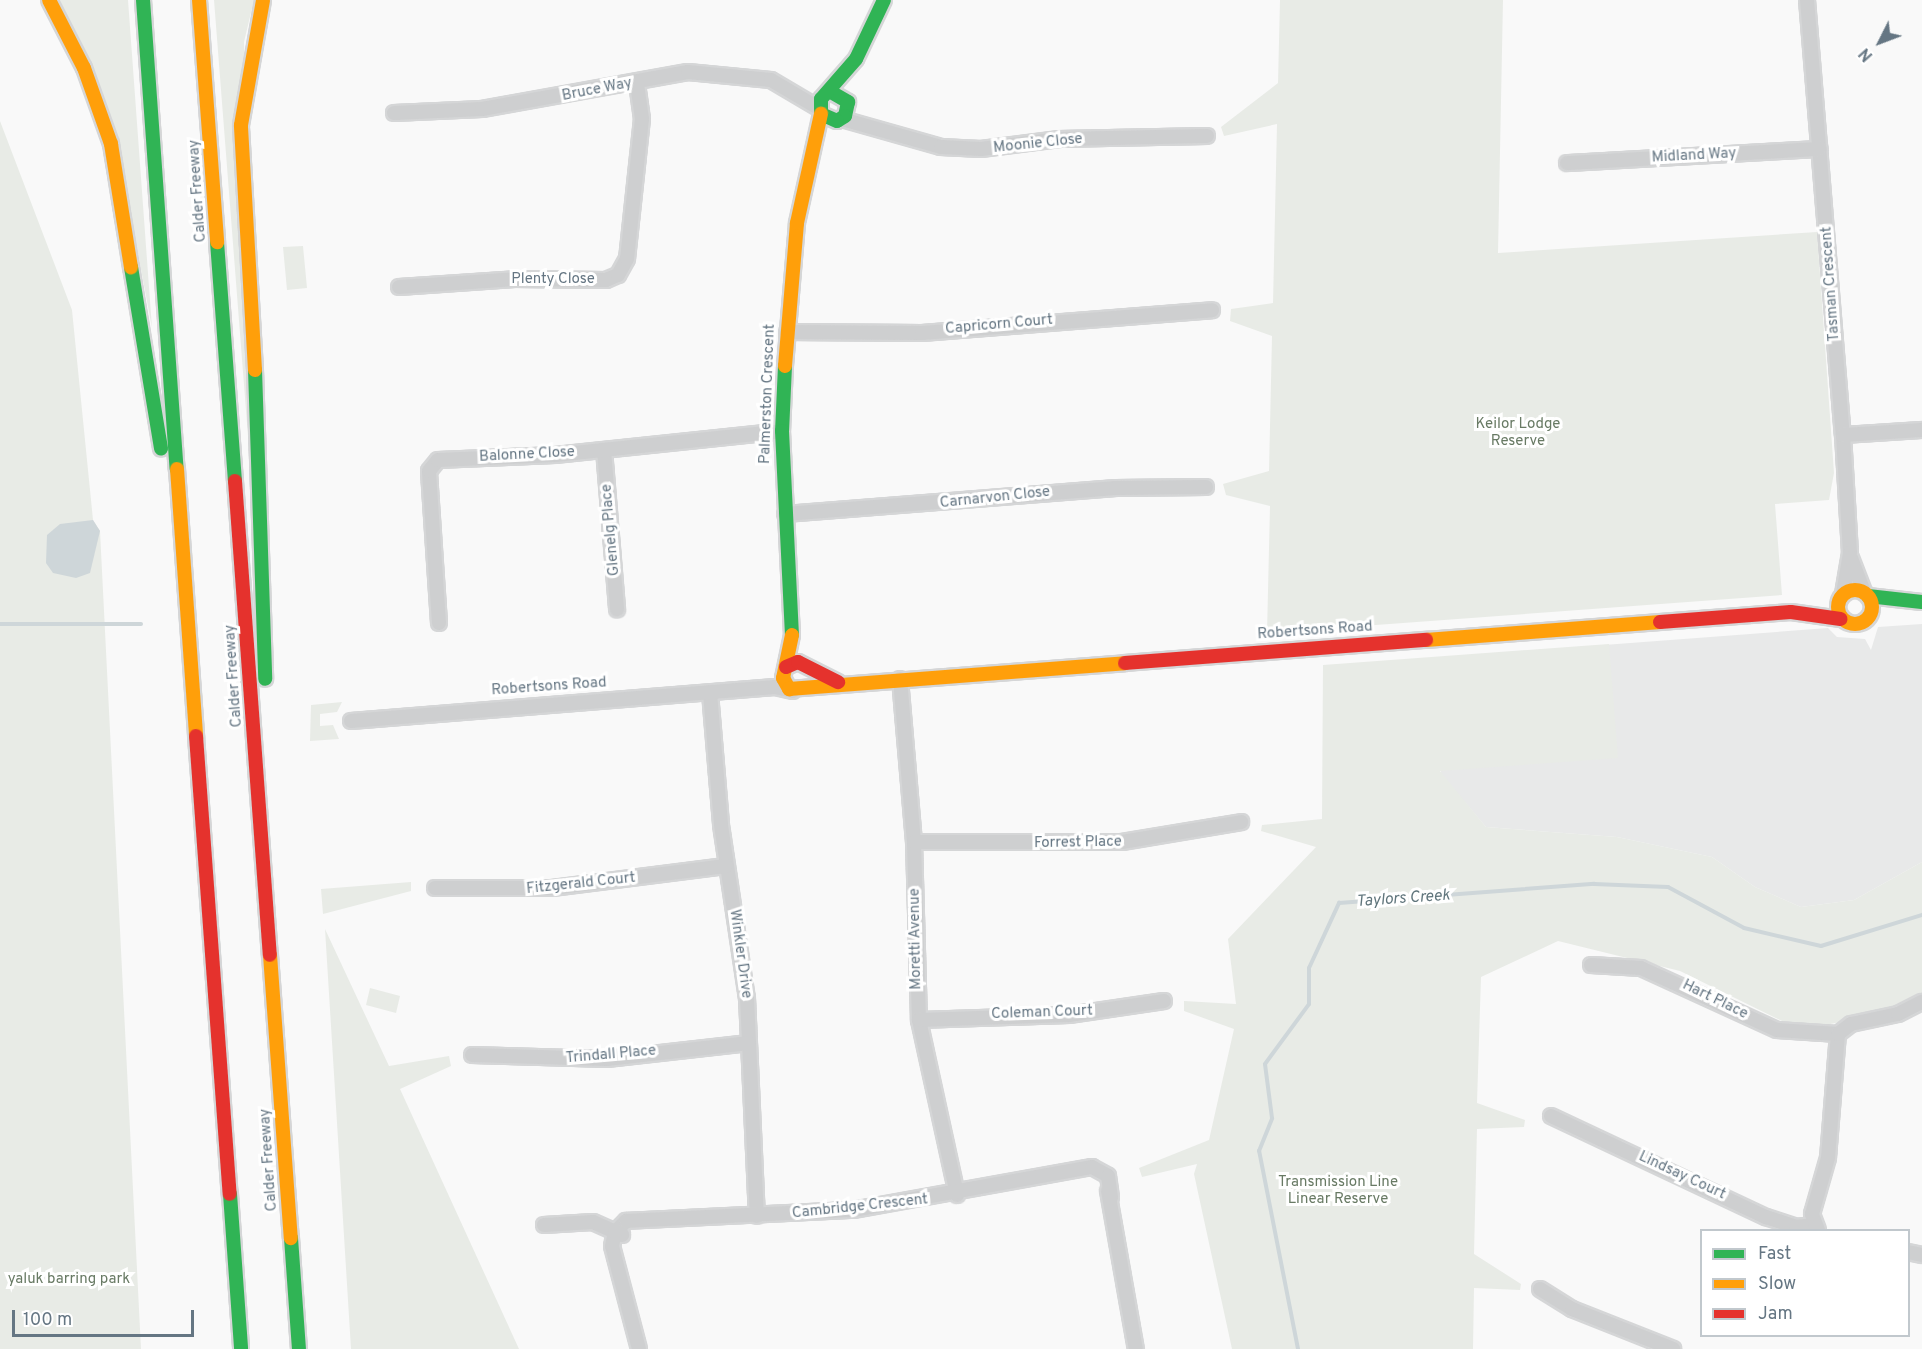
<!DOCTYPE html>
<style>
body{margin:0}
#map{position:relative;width:1922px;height:1349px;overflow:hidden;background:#f9f9f9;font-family:Overpass,sans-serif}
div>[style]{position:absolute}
.built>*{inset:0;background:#e8e9e9}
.green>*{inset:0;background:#e8ebe6}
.water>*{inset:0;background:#ced6d9}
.stream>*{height:4px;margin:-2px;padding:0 2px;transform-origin:2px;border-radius:2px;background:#ced6d9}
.roads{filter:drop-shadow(2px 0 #d5d6d7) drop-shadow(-2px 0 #d5d6d7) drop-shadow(0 2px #d5d6d7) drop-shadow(0 -2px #d5d6d7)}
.street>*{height:14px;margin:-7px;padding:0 7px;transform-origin:7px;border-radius:7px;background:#cecfd0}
.fast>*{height:14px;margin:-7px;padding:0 7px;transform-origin:7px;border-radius:7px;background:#30b455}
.slow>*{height:14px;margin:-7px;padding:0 7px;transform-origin:7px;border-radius:7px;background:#ff9f0a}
.slow>.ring{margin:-7px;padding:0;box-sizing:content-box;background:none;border:14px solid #ff9f0a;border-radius:50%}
.jam>*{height:14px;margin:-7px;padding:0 7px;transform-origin:7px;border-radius:7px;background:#e5322d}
span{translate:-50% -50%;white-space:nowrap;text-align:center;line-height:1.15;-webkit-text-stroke:6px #fff;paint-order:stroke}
.street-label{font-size:15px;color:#657683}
.park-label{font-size:15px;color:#687a64}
.water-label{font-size:16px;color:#60757c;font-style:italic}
.legend{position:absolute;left:1700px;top:1229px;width:210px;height:108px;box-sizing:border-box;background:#fff;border:2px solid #c1c8cd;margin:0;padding:8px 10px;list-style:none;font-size:18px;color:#657683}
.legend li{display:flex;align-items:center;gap:12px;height:30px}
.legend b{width:30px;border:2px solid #c1c8cd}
.north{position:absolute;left:1850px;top:12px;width:60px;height:60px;-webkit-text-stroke:4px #fff;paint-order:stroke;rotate:228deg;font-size:16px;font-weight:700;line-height:24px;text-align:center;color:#657683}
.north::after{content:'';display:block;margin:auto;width:21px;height:27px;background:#657683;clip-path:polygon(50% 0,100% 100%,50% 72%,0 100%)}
.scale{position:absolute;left:12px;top:1310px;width:182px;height:27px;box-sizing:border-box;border:3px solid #657683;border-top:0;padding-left:8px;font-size:18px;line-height:21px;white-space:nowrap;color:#657683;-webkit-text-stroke:4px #fff;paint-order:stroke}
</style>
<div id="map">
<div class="built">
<div style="clip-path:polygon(1922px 624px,1922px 862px,1854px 900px,1801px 907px,1755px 887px,1712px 857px,1617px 837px,1486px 827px,1441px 774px,1432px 658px,1828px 628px,1837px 637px,1865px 639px,1871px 650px,1878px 627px)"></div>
</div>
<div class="green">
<div style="clip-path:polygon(57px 0,128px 0,152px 328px,131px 216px)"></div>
<div style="clip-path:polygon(214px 0,254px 0,244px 42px,255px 526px)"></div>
<div style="clip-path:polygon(1280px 0,1503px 0,1498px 253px,1817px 232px,1834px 473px,1829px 500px,1775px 504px,1782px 595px,1267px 633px,1270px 506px,1226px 495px,1223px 484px,1269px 471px,1272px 336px,1230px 321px,1231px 309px,1273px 303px,1277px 124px,1224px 136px,1221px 127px,1278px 83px)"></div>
<div style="clip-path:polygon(0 121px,72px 310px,93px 520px,100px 531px,141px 1349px,0 1349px)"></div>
<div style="clip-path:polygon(303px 246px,307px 288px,287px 290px,283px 247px)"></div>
<div style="clip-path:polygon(1609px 644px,1618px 758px,1440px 771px,1486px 827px,1617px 837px,1712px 857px,1755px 887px,1801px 907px,1854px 900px,1922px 862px,1922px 995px,1887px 1012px,1821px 1026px,1790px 1025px,1680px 971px,1558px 941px,1481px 977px,1477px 1103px,1525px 1120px,1524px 1127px,1477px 1129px,1474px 1254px,1521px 1284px,1520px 1290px,1474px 1288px,1473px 1349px,1232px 1349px,1194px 1174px,1197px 1164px,1142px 1177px,1139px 1168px,1209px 1140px,1234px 1029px,1184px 1011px,1184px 1001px,1236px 1004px,1228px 939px,1316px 847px,1261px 831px,1262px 825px,1322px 819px,1323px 665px)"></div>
<div style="clip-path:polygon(342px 702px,337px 712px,320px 714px,320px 726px,333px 725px,339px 739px,310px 741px,311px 705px)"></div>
<div style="clip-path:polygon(411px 882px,411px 891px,323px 914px,321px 889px)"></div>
<div style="clip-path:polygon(325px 929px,389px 1066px,449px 1056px,451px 1066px,400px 1089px,519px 1349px,351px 1349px)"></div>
<div style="clip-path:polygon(370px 988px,400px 996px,396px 1013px,366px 1005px)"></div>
</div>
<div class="water">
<div style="clip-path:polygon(93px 520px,100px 531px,90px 573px,76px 578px,53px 573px,46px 563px,47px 535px,60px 524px)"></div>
</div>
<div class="stream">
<div style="left:0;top:624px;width:141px"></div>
<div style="left:1298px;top:1349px;width:202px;rotate:-101.1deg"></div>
<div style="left:1259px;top:1151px;width:35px;rotate:-68deg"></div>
<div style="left:1272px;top:1118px;width:54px;rotate:-97.4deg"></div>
<div style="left:1265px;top:1064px;width:74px;rotate:-53.7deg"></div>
<div style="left:1309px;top:1004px;width:36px;rotate:-90deg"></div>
<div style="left:1309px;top:968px;width:72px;rotate:-65.2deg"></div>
<div style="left:1339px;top:903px;width:256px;rotate:-4.3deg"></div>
<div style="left:1594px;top:884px;width:74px;rotate:2.3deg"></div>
<div style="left:1668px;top:887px;width:86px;rotate:28.3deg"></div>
<div style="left:1744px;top:928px;width:79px;rotate:13.2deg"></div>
<div style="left:1821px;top:946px;width:106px;rotate:-17.1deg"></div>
</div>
<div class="roads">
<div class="street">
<div style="left:1807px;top:0;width:436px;rotate:85.3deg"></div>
<div style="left:1843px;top:435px;width:118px;rotate:86.6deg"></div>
<div style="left:1850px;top:553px;width:42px;rotate:99.7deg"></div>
<div style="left:394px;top:113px;width:88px;rotate:-2.6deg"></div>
<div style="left:482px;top:109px;width:209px;rotate:-10.2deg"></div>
<div style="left:688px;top:72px;width:83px;rotate:5.5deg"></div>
<div style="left:771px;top:80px;width:57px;rotate:30.6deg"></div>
<div style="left:842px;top:119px;width:103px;rotate:15.8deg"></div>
<div style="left:941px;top:147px;width:40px;rotate:2.9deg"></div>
<div style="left:981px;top:149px;width:79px;rotate:-7.3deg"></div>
<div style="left:1059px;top:139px;width:148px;rotate:-1.2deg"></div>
<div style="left:1567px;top:163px;width:253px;rotate:-3.2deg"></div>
<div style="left:399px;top:287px;width:116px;rotate:-3.9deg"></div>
<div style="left:515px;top:279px;width:91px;rotate:0.6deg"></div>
<div style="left:606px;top:280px;width:13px;rotate:-23deg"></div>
<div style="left:618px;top:275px;width:18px;rotate:-61deg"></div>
<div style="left:627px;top:259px;width:141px;rotate:-83.9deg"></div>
<div style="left:642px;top:119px;width:37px;rotate:-98deg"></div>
<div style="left:787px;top:332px;width:135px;rotate:0.4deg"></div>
<div style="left:922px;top:333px;width:291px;rotate:-4.5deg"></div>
<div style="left:1843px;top:435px;width:79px;rotate:-3.6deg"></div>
<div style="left:604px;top:450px;width:160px;rotate:85.3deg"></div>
<div style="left:785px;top:514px;width:332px;rotate:-4.5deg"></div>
<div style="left:1116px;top:488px;width:90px;rotate:-0.6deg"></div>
<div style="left:1851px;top:558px;width:36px;rotate:69deg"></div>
<div style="left:439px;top:623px;width:152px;rotate:-93.8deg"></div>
<div style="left:429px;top:471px;width:14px;rotate:-51deg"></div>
<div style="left:438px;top:460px;width:117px;rotate:-2.4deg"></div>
<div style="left:555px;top:455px;width:228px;rotate:-6deg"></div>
<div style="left:900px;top:679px;width:164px;rotate:85.1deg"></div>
<div style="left:914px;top:842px;width:178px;rotate:88.4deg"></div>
<div style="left:919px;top:1020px;width:179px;rotate:77.7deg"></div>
<div style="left:710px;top:693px;width:132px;rotate:85.2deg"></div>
<div style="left:721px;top:825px;width:175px;rotate:81.5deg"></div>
<div style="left:747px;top:998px;width:218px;rotate:87.4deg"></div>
<div style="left:351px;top:721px;width:425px;rotate:-4.6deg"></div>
<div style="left:775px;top:687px;width:18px;rotate:13deg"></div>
<div style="left:914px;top:842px;width:208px"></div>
<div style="left:1122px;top:842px;width:121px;rotate:-9.5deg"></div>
<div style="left:435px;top:888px;width:117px"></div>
<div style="left:552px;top:888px;width:175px;rotate:-7.2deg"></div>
<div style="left:1591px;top:965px;width:50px;rotate:3.4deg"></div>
<div style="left:1641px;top:968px;width:149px;rotate:24.5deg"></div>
<div style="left:1777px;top:1030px;width:61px;rotate:3.8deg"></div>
<div style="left:919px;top:1020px;width:150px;rotate:-1.9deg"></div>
<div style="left:1069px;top:1015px;width:96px;rotate:-8.4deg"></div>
<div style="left:472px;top:1055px;width:135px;rotate:1.7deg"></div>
<div style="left:607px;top:1059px;width:143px;rotate:-6.4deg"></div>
<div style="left:1551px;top:1116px;width:238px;rotate:25.2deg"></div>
<div style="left:1766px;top:1217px;width:32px;rotate:18deg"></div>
<div style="left:1796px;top:1227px;width:19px;rotate:-6deg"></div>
<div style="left:1108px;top:1191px;width:160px;rotate:80deg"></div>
<div style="left:544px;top:1225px;width:49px;rotate:-3.5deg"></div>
<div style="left:593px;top:1222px;width:32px;rotate:24deg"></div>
<div style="left:1818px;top:1230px;width:17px;rotate:-111deg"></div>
<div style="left:1812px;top:1214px;width:58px;rotate:-74.1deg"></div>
<div style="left:1828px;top:1158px;width:124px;rotate:-85.4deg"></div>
<div style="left:1838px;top:1034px;width:16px;rotate:-38deg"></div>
<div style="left:1851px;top:1024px;width:48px;rotate:-12deg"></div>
<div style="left:1898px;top:1014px;width:27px;rotate:-27deg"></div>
<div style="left:1908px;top:1252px;width:14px;rotate:12deg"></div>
<div style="left:1540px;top:1289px;width:38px;rotate:32deg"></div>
<div style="left:1572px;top:1309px;width:109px;rotate:21.6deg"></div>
<div style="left:639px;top:1349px;width:106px;rotate:-104.7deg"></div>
<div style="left:612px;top:1246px;width:14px;rotate:-78deg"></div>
<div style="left:615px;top:1232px;width:16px;rotate:-45deg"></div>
<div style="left:626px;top:1221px;width:227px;rotate:-2.8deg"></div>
<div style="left:853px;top:1210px;width:243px;rotate:-10.2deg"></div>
<div style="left:1092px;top:1167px;width:18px;rotate:29deg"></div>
<div style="left:1108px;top:1176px;width:22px;rotate:82deg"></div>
</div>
<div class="fast">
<div style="left:143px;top:0;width:470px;rotate:85.9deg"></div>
<div style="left:831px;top:92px;width:20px;rotate:30deg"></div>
<div style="left:848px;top:102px;width:14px;rotate:102deg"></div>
<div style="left:845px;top:116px;width:9px;rotate:148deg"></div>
<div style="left:837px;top:121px;width:17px;rotate:-156deg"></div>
<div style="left:821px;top:114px;width:15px;rotate:-90deg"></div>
<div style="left:821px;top:99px;width:53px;rotate:-48.8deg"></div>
<div style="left:856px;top:59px;width:65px;rotate:-64.6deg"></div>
<div style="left:217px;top:242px;width:240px;rotate:85.7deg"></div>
<div style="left:131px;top:267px;width:184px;rotate:80.6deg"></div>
<div style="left:785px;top:366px;width:65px;rotate:92.6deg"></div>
<div style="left:782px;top:431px;width:204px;rotate:87.2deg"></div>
<div style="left:255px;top:370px;width:309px;rotate:88.1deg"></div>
<div style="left:1868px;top:596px;width:54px;rotate:6.3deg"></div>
<div style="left:230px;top:1194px;width:155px;rotate:85.9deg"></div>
<div style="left:291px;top:1238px;width:111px;rotate:85.9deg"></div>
</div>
<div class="slow">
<div style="left:49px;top:0;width:76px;rotate:62.8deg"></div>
<div style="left:84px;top:68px;width:81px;rotate:70.4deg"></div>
<div style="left:111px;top:144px;width:125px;rotate:80.8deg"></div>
<div style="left:199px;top:0;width:243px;rotate:85.7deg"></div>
<div style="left:785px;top:366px;width:144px;rotate:-85.2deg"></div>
<div style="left:797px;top:223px;width:112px;rotate:-77.6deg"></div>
<div style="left:255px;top:370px;width:245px;rotate:-93.3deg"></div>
<div style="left:241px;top:125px;width:127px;rotate:-80deg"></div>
<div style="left:177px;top:469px;width:268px;rotate:85.9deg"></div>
<div class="ring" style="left:1838px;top:590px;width:20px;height:20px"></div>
<div style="left:792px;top:635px;width:44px;rotate:101.8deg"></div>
<div style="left:783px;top:678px;width:13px;rotate:61deg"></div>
<div style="left:789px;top:689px;width:337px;rotate:-4.4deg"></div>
<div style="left:1426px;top:640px;width:235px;rotate:-4.4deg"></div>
<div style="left:270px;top:955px;width:284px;rotate:85.8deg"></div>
</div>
<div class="jam">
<div style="left:235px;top:481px;width:475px;rotate:85.8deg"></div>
<div style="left:1660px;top:622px;width:131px;rotate:-4.4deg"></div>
<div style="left:1791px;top:612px;width:50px;rotate:8deg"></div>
<div style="left:1125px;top:663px;width:302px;rotate:-4.4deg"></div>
<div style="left:786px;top:667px;width:13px;rotate:-23deg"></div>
<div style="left:798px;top:662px;width:45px;rotate:26.6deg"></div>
<div style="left:196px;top:736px;width:459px;rotate:85.8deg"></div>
</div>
</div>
<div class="street-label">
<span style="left:597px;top:90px;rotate:-11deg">Bruce Way</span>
<span style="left:1038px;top:144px;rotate:-6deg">Moonie Close</span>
<span style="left:1694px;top:156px;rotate:-3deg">Midland Way</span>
<span style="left:198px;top:191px;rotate:-94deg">Calder Freeway</span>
<span style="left:553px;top:280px">Plenty Close</span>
<span style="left:1831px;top:284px;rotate:-94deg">Tasman Crescent</span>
<span style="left:999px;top:325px;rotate:-5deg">Capricorn Court</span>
<span style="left:768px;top:394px;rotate:-88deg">Palmerston Crescent</span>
<span style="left:527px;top:455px;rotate:-3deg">Balonne Close</span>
<span style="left:995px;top:498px;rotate:-6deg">Carnarvon Close</span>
<span style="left:611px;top:530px;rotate:-95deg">Glenelg Place</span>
<span style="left:1315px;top:631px;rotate:-4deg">Robertsons Road</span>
<span style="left:234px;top:676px;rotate:-94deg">Calder Freeway</span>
<span style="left:549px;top:687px;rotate:-4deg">Robertsons Road</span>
<span style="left:1078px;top:843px;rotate:-1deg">Forrest Place</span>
<span style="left:581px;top:884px;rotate:-6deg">Fitzgerald Court</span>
<span style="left:916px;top:939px;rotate:-91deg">Moretti Avenue</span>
<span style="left:740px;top:954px;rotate:82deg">Winkler Drive</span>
<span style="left:1715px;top:1000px;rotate:26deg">Hart Place</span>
<span style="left:1042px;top:1013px;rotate:-2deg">Coleman Court</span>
<span style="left:611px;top:1055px;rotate:-5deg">Trindall Place</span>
<span style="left:269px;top:1160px;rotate:-94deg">Calder Freeway</span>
<span style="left:1682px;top:1176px;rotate:25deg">Lindsay Court</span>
<span style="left:860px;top:1207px;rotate:-6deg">Cambridge Crescent</span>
</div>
<div class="park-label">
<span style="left:1518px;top:433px">Keilor Lodge<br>Reserve</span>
<span style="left:1338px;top:1191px">Transmission Line<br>Linear Reserve</span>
<span style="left:69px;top:1280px">yaluk barring park</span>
</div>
<div class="water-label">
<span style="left:1403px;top:899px;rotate:-4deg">Taylors Creek</span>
</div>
<ul class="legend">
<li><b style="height:8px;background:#30b455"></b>Fast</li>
<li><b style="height:8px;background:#ff9f0a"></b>Slow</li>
<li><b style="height:8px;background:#e5322d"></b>Jam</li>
</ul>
<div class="north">N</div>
<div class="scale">100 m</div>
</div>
